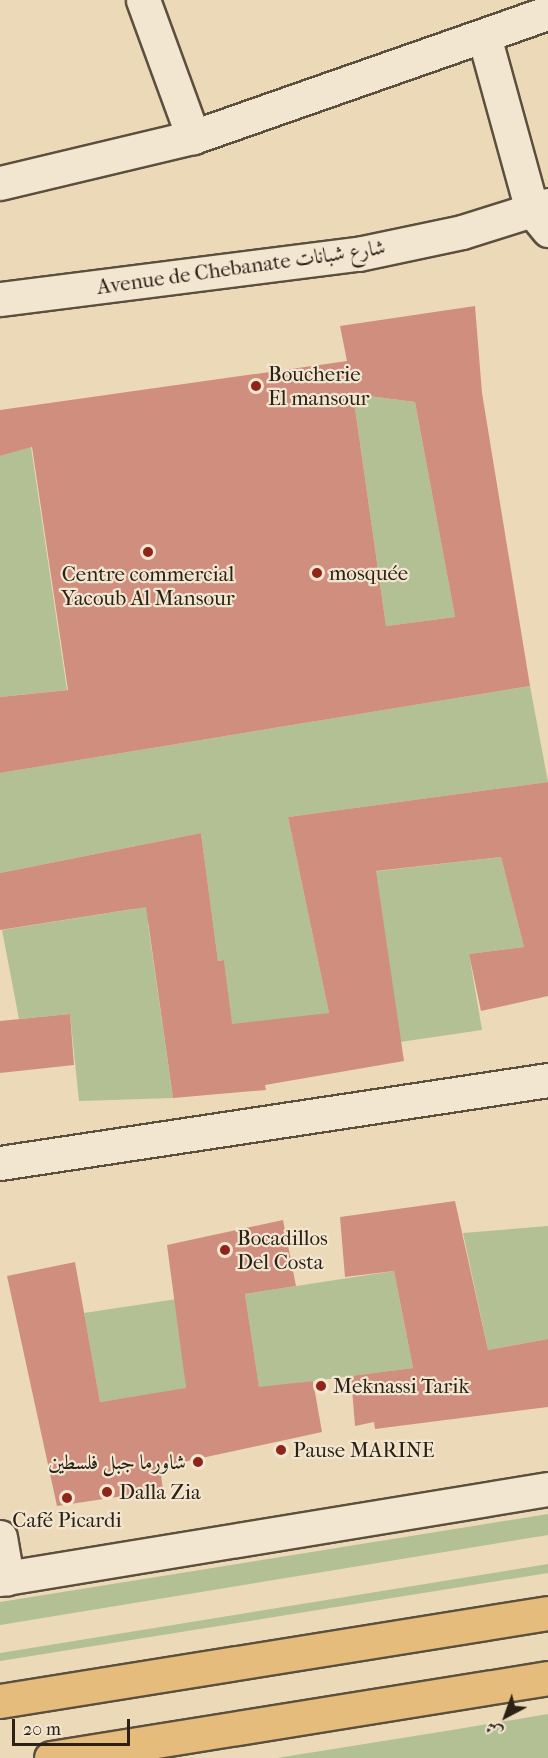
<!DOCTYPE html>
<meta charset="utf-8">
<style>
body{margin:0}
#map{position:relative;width:548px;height:1758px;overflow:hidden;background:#ecd9b8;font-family:"IM FELL French Canon",Amiri,serif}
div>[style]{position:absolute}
.green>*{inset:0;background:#b3c093}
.building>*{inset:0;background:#d08f7e}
.roads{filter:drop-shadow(2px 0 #5b4f3e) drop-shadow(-2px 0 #5b4f3e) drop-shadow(0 2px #5b4f3e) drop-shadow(0 -2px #5b4f3e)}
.street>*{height:33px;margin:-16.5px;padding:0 16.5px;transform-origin:16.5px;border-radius:16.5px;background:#f3e6d1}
.secondary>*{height:33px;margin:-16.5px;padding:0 16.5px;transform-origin:16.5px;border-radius:16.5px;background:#f3e6d1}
.primary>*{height:33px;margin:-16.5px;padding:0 16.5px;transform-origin:16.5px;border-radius:16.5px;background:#e6bc7c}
.dots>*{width:16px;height:16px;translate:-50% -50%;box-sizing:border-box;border:3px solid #f3e6d1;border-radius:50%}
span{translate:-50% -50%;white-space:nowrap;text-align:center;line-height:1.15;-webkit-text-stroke:4.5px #f3e6d1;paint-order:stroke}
.street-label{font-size:21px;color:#2b2115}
.poi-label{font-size:21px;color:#2b2115}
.left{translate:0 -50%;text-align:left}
.right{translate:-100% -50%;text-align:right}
.north{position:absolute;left:476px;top:1686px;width:60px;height:60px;-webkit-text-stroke:4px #f3e6d1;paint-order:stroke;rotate:221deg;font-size:16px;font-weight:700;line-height:24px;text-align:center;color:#2b2115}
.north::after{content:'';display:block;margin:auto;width:21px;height:27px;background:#2b2115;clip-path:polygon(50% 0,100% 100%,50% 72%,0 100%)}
.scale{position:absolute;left:12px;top:1719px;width:118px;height:27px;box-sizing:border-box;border:3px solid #2b2115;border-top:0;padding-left:8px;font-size:18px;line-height:21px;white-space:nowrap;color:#2b2115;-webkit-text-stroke:4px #f3e6d1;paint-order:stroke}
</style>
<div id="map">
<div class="green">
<div style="clip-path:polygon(353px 394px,415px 402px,455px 617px,386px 626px)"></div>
<div style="clip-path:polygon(31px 447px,67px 690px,0 697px,0 456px)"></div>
<div style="clip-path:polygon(530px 686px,548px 782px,288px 817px,329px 1013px,297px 1019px,304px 1078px,265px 1083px,227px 1025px,228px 994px,224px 960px,218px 961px,201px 833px,0 873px,0 773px)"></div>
<div style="clip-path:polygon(501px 857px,524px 947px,469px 954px,482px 1030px,400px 1042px,362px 873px)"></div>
<div style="clip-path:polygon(152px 895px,148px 924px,173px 1098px,79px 1101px,70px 1014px,19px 1019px,2px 930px,134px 909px)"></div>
<div style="clip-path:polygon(548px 1226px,548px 1339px,488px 1350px,463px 1233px)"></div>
<div style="clip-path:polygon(394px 1271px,413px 1368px,259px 1388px,245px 1294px)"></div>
<div style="clip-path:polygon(177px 1299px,186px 1389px,100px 1402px,84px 1313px)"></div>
<div style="clip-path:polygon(548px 1514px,548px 1535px,0 1625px,0 1602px)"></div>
<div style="clip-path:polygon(548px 1564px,548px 1573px,0 1661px,0 1653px)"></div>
<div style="clip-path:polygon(548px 1714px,548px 1758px,277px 1758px,452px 1730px)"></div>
</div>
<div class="building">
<div style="clip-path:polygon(evenodd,475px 306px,482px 393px,530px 686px,0 773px,0 697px,68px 690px,32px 447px,0 456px,0 410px,347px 361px,340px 326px,475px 306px,353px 394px,415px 402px,455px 617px,386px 626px,353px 394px)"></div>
<div style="clip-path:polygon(548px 782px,548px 996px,481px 1011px,469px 954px,524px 947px,501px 857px,376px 871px,404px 1061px,265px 1085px,266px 1090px,173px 1098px,146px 907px,0 930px,0 873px,201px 833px,218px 961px,224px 960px,232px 1024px,329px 1013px,288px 817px)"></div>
<div style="clip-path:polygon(70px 1014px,74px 1065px,0 1073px,0 1021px)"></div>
<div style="clip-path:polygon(455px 1201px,488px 1350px,548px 1339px,548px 1407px,375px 1429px,374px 1422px,355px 1426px,351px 1376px,413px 1368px,394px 1271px,345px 1277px,340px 1217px)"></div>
<div style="clip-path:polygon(283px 1220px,296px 1286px,245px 1294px,259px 1387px,313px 1381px,322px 1432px,160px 1467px,163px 1490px,57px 1506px,7px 1276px,75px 1262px,100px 1402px,186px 1388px,167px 1245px)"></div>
</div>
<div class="roads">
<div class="street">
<div style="left:143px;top:0;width:146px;rotate:69.9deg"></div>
<div style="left:484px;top:36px;width:180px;rotate:74.6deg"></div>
<div style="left:532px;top:210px;width:26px;rotate:51deg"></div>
<div style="left:0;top:299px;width:361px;rotate:-7.2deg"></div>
<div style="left:358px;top:254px;width:106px;rotate:-11.9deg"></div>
<div style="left:462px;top:232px;width:90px;rotate:-17.4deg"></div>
<div style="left:0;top:1163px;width:554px;rotate:-8.61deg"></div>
<div style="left:0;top:1537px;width:42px;rotate:80.3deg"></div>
<div style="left:0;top:1579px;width:555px;rotate:-9.33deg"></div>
</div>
<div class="secondary">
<div style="left:0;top:183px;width:198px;rotate:-13.4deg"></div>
<div style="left:193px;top:137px;width:376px;rotate:-19.3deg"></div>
</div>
<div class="primary">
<div style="left:0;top:1701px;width:555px;rotate:-9.12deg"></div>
<div style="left:51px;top:1758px;width:503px;rotate:-9.14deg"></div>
</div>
</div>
<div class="dots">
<div style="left:256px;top:386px;background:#8f2418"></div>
<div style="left:148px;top:552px;background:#8f2418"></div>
<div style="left:317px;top:573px;background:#8f2418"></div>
<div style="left:225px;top:1250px;background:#8f2418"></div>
<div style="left:321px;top:1386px;background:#8f2418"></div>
<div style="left:281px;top:1450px;background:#8f2418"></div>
<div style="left:198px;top:1462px;background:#8f2418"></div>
<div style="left:107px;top:1492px;background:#8f2418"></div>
<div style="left:67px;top:1498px;background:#8f2418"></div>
</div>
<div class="street-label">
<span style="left:241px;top:267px;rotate:-8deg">Avenue de Chebanate شارع شبانات</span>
</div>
<div class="poi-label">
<span class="left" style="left:268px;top:386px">Boucherie<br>El mansour</span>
<span class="left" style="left:329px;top:573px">mosquée</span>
<span style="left:148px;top:586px">Centre commercial<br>Yacoub Al Mansour</span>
<span class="left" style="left:237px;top:1250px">Bocadillos<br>Del Costa</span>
<span class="left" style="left:333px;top:1386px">Meknassi Tarik</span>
<span class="left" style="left:293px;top:1450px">Pause MARINE</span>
<span class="right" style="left:186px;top:1462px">شاورما جبل فلسطين</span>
<span class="left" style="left:119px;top:1492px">Dalla Zia</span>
<span style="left:67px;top:1520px">Café Picardi</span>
</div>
<div class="north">ش</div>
<div class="scale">20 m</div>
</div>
